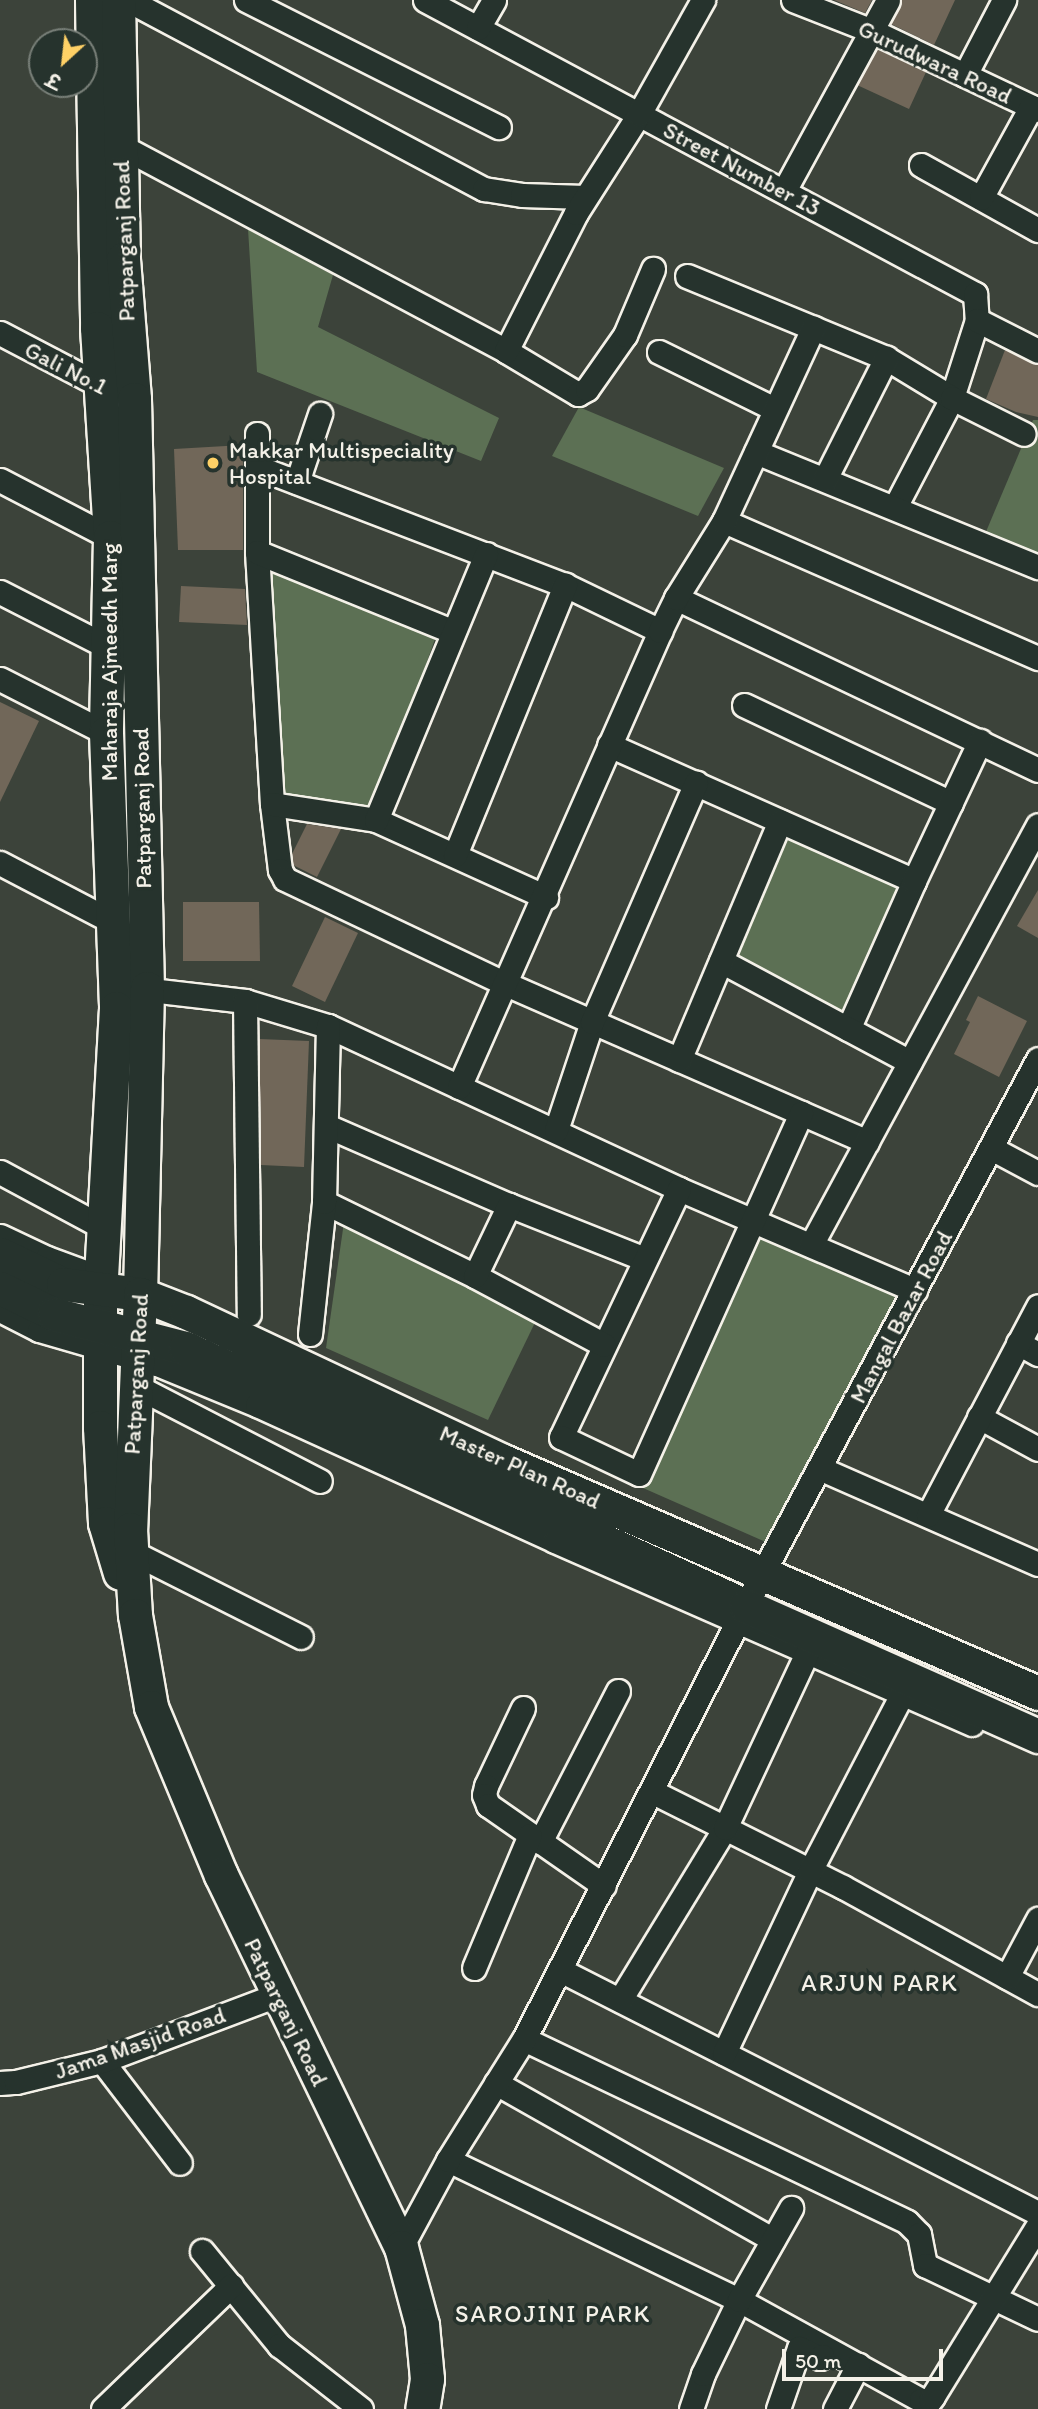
<!DOCTYPE html>
<meta charset="utf-8">
<style>
body{margin:0}
#map{position:relative;width:1038px;height:2409px;overflow:hidden;background:#3c433a;font-family:Itim,"Playpen Sans Deva",sans-serif}
div>[style]{position:absolute}
.green>*{inset:0;background:#5c7054}
.building>*{inset:0;background:#716759}
.roads{filter:drop-shadow(2px 0 #f4f1e8) drop-shadow(-2px 0 #f4f1e8) drop-shadow(0 2px #f4f1e8) drop-shadow(0 -2px #f4f1e8)}
.street>*{height:23px;margin:-11.5px;padding:0 11.5px;transform-origin:11.5px;border-radius:11.5px;background:#26332d}
.secondary>*{height:33px;margin:-16.5px;padding:0 16.5px;transform-origin:16.5px;border-radius:16.5px;background:#26332d}
.dots>*{width:19px;height:19px;translate:-50% -50%;box-sizing:border-box;border:4px solid #26332d;border-radius:50%}
span{translate:-50% -50%;white-space:nowrap;text-align:center;line-height:1.15;-webkit-text-stroke:7px #26332d;paint-order:stroke}
.street-label{font-size:23px;color:#f4f1e8}
.poi-label{font-size:23px;color:#f4f1e8}
.left{translate:0 -50%;text-align:left}
.neighbourhood-label{font-size:24px;color:#f4f1e8;letter-spacing:2px}
.north{position:absolute;left:28px;top:28px;width:70px;height:70px;box-sizing:border-box;background:#26332d;border:2px solid #787f78;border-radius:50%;rotate:207deg;font-size:19px;font-weight:700;line-height:28px;text-align:center;color:#f4f1e8}
.north::after{content:'';display:block;margin:auto;width:24px;height:32px;background:#ffd166;clip-path:polygon(50% 0,100% 100%,50% 72%,0 100%)}
.scale{position:absolute;left:782px;top:2349px;width:161px;height:32px;box-sizing:border-box;border:4px solid #f4f1e8;border-top:0;padding-left:9px;font-size:21px;line-height:24px;white-space:nowrap;color:#f4f1e8;-webkit-text-stroke:5px #26332d;paint-order:stroke}
</style>
<div id="map">
<div class="green">
<div style="clip-path:polygon(248px 229px,333px 275px,318px 327px,499px 418px,481px 461px,257px 372px)"></div>
<div style="clip-path:polygon(579px 407px,724px 468px,698px 516px,552px 456px)"></div>
<div style="clip-path:polygon(1033px 420px,1038px 420px,1038px 573px,980px 546px)"></div>
<div style="clip-path:polygon(262px 568px,436px 636px,373px 816px,267px 796px)"></div>
<div style="clip-path:polygon(785px 831px,905px 884px,841px 1015px,731px 957px)"></div>
<div style="clip-path:polygon(751px 1220px,915px 1290px,777px 1547px,634px 1484px)"></div>
<div style="clip-path:polygon(344px 1222px,542px 1308px,488px 1420px,326px 1348px)"></div>
</div>
<div class="building">
<div style="clip-path:polygon(834px 0,872px 0,865px 13px)"></div>
<div style="clip-path:polygon(902px 0,955px 0,934px 45px,891px 24px)"></div>
<div style="clip-path:polygon(877px 49px,926px 72px,909px 109px,857px 85px)"></div>
<div style="clip-path:polygon(1005px 350px,1038px 365px,1038px 417px,1016px 412px,986px 399px)"></div>
<div style="clip-path:polygon(243px 445px,243px 550px,178px 550px,174px 449px)"></div>
<div style="clip-path:polygon(181px 586px,245px 589px,247px 625px,179px 622px)"></div>
<div style="clip-path:polygon(0 702px,39px 721px,0 802px)"></div>
<div style="clip-path:polygon(307px 824px,341px 829px,317px 877px,293px 865px,292px 854px)"></div>
<div style="clip-path:polygon(1038px 890px,1038px 938px,1017px 926px)"></div>
<div style="clip-path:polygon(183px 902px,259px 902px,260px 961px,183px 961px)"></div>
<div style="clip-path:polygon(325px 917px,358px 933px,325px 1002px,292px 986px)"></div>
<div style="clip-path:polygon(978px 996px,1027px 1021px,999px 1077px,954px 1054px,970px 1022px,966px 1020px)"></div>
<div style="clip-path:polygon(259px 1039px,309px 1041px,304px 1167px,261px 1165px)"></div>
</div>
<div class="roads">
<div class="street">
<div style="left:128px;top:0;width:403px;rotate:28deg"></div>
<div style="left:484px;top:189px;width:38px;rotate:9deg"></div>
<div style="left:522px;top:195px;width:63px;rotate:1.8deg"></div>
<div style="left:246px;top:0;width:283px;rotate:26.7deg"></div>
<div style="left:425px;top:0;width:624px;rotate:28.13deg"></div>
<div style="left:975px;top:294px;width:26px;rotate:86deg"></div>
<div style="left:977px;top:320px;width:82px;rotate:107.8deg"></div>
<div style="left:952px;top:398px;width:123px;rotate:117.6deg"></div>
<div style="left:793px;top:0;width:85px;rotate:21.4deg"></div>
<div style="left:872px;top:31px;width:184px;rotate:25.4deg"></div>
<div style="left:478px;top:28px;width:32px;rotate:-60deg"></div>
<div style="left:965px;top:75px;width:85px;rotate:-62.5deg"></div>
<div style="left:121px;top:146px;width:436px;rotate:28deg"></div>
<div style="left:506px;top:351px;width:84px;rotate:30.8deg"></div>
<div style="left:578px;top:394px;width:10px;rotate:-29deg"></div>
<div style="left:587px;top:389px;width:66px;rotate:-54.9deg"></div>
<div style="left:625px;top:335px;width:72px;rotate:-67deg"></div>
<div style="left:921px;top:165px;width:134px;rotate:29.1deg"></div>
<div style="left:784px;top:191px;width:217px;rotate:-61.4deg"></div>
<div style="left:981px;top:198px;width:104px;rotate:-61.2deg"></div>
<div style="left:687px;top:276px;width:215px;rotate:22.4deg"></div>
<div style="left:886px;top:358px;width:77px;rotate:31.2deg"></div>
<div style="left:952px;top:398px;width:80px;rotate:26.6deg"></div>
<div style="left:977px;top:320px;width:68px;rotate:26.9deg"></div>
<div style="left:0;top:333px;width:125px;rotate:27.6deg"></div>
<div style="left:506px;top:351px;width:155px;rotate:-63.1deg"></div>
<div style="left:576px;top:213px;width:117px;rotate:-57.5deg"></div>
<div style="left:639px;top:114px;width:131px;rotate:-60.7deg"></div>
<div style="left:659px;top:352px;width:129px;rotate:26.2deg"></div>
<div style="left:257px;top:434px;width:118px;rotate:90deg"></div>
<div style="left:257px;top:552px;width:252px;rotate:86.6deg"></div>
<div style="left:272px;top:804px;width:66px;rotate:83.1deg"></div>
<div style="left:280px;top:870px;width:10px;rotate:61deg"></div>
<div style="left:285px;top:879px;width:245px;rotate:25.4deg"></div>
<div style="left:506px;top:984px;width:394px;rotate:23.6deg"></div>
<div style="left:756px;top:452px;width:305px;rotate:22.2deg"></div>
<div style="left:257px;top:467px;width:330px;rotate:21deg"></div>
<div style="left:565px;top:585px;width:106px;rotate:25.8deg"></div>
<div style="left:825px;top:479px;width:136px;rotate:-63.2deg"></div>
<div style="left:0;top:480px;width:134px;rotate:27.5deg"></div>
<div style="left:297px;top:482px;width:72px;rotate:-71.3deg"></div>
<div style="left:724px;top:521px;width:343px;rotate:23.6deg"></div>
<div style="left:257px;top:552px;width:210px;rotate:22.1deg"></div>
<div style="left:0;top:592px;width:121px;rotate:27deg"></div>
<div style="left:676px;top:598px;width:401px;rotate:25.4deg"></div>
<div style="left:0;top:679px;width:119px;rotate:27deg"></div>
<div style="left:744px;top:705px;width:229px;rotate:25.3deg"></div>
<div style="left:609px;top:745px;width:334px;rotate:24deg"></div>
<div style="left:914px;top:881px;width:162px;rotate:114deg"></div>
<div style="left:272px;top:804px;width:105px;rotate:8.7deg"></div>
<div style="left:376px;top:820px;width:187px;rotate:24.4deg"></div>
<div style="left:376px;top:820px;width:288px;rotate:-67.5deg"></div>
<div style="left:455px;top:855px;width:292px;rotate:-67.8deg"></div>
<div style="left:0;top:863px;width:127px;rotate:27.6deg"></div>
<div style="left:914px;top:881px;width:155px;rotate:-64.8deg"></div>
<div style="left:721px;top:961px;width:214px;rotate:28.1deg"></div>
<div style="left:133px;top:988px;width:113px;rotate:6.6deg"></div>
<div style="left:245px;top:1001px;width:87px;rotate:16.8deg"></div>
<div style="left:328px;top:1026px;width:387px;rotate:24.9deg"></div>
<div style="left:679px;top:1189px;width:257px;rotate:23.2deg"></div>
<div style="left:245px;top:1001px;width:313px;rotate:89.3deg"></div>
<div style="left:679px;top:1060px;width:259px;rotate:-67.1deg"></div>
<div style="left:459px;top:1087px;width:498px;rotate:-66.2deg"></div>
<div style="left:660px;top:631px;width:37px;rotate:-64deg"></div>
<div style="left:676px;top:598px;width:91px;rotate:-58.1deg"></div>
<div style="left:724px;top:521px;width:213px;rotate:-65.2deg"></div>
<div style="left:327px;top:1126px;width:198px;rotate:23.5deg"></div>
<div style="left:509px;top:1205px;width:146px;rotate:21.7deg"></div>
<div style="left:556px;top:1130px;width:114px;rotate:-71.6deg"></div>
<div style="left:592px;top:1022px;width:261px;rotate:-66.5deg"></div>
<div style="left:991px;top:1148px;width:53px;rotate:28deg"></div>
<div style="left:0;top:1172px;width:118px;rotate:28.3deg"></div>
<div style="left:679px;top:1189px;width:275px;rotate:115.4deg"></div>
<div style="left:561px;top:1437px;width:86px;rotate:25.4deg"></div>
<div style="left:639px;top:1474px;width:396px;rotate:-65.8deg"></div>
<div style="left:324px;top:1202px;width:168px;rotate:26.1deg"></div>
<div style="left:475px;top:1276px;width:146px;rotate:28.1deg"></div>
<div style="left:0;top:1236px;width:52px;rotate:25.1deg"></div>
<div style="left:47px;top:1258px;width:58px;rotate:20.3deg"></div>
<div style="left:811px;top:1245px;width:477px;rotate:-61.6deg"></div>
<div style="left:475px;top:1276px;width:79px;rotate:-64.4deg"></div>
<div style="left:0;top:1310px;width:44px;rotate:27.1deg"></div>
<div style="left:39px;top:1330px;width:123px;rotate:16.1deg"></div>
<div style="left:157px;top:1364px;width:108px;rotate:22.3deg"></div>
<div style="left:257px;top:1405px;width:328px;rotate:24.5deg"></div>
<div style="left:555px;top:1541px;width:455px;rotate:23.7deg"></div>
<div style="left:310px;top:1334px;width:133px;rotate:-83.9deg"></div>
<div style="left:324px;top:1202px;width:176px;rotate:-88.7deg"></div>
<div style="left:1018px;top:1343px;width:23px;rotate:29deg"></div>
<div style="left:134px;top:1385px;width:209px;rotate:27.3deg"></div>
<div style="left:979px;top:1417px;width:67px;rotate:28.5deg"></div>
<div style="left:819px;top:1468px;width:239px;rotate:23.7deg"></div>
<div style="left:928px;top:1515px;width:236px;rotate:-62.2deg"></div>
<div style="left:130px;top:1551px;width:191px;rotate:26.7deg"></div>
<div style="left:523px;top:1708px;width:86px;rotate:115.4deg"></div>
<div style="left:486px;top:1786px;width:9px;rotate:103deg"></div>
<div style="left:484px;top:1795px;width:11px;rotate:68deg"></div>
<div style="left:488px;top:1805px;width:141px;rotate:34.9deg"></div>
<div style="left:653px;top:1792px;width:212px;rotate:26.6deg"></div>
<div style="left:843px;top:1887px;width:222px;rotate:28.8deg"></div>
<div style="left:540px;top:1842px;width:170px;rotate:-62.7deg"></div>
<div style="left:474px;top:1968px;width:144px;rotate:-67.2deg"></div>
<div style="left:560px;top:1970px;width:536px;rotate:26.95deg"></div>
<div style="left:1007px;top:1977px;width:66px;rotate:-61.9deg"></div>
<div style="left:620px;top:2000px;width:202px;rotate:-58.6deg"></div>
<div style="left:725px;top:1828px;width:193px;rotate:-64.9deg"></div>
<div style="left:524px;top:2039px;width:424px;rotate:25.5deg"></div>
<div style="left:907px;top:2222px;width:17px;rotate:45deg"></div>
<div style="left:919px;top:2234px;width:32px;rotate:79deg"></div>
<div style="left:925px;top:2265px;width:125px;rotate:25.5deg"></div>
<div style="left:724px;top:2053px;width:201px;rotate:-64.7deg"></div>
<div style="left:810px;top:1871px;width:199px;rotate:-62.5deg"></div>
<div style="left:102px;top:2061px;width:128px;rotate:52.6deg"></div>
<div style="left:0;top:2083px;width:16px;rotate:-4deg"></div>
<div style="left:16px;top:2082px;width:89px;rotate:-13.7deg"></div>
<div style="left:102px;top:2061px;width:187px;rotate:-20.7deg"></div>
<div style="left:496px;top:2083px;width:318px;rotate:29.5deg"></div>
<div style="left:448px;top:2160px;width:323px;rotate:25.7deg"></div>
<div style="left:739px;top:2300px;width:208px;rotate:28.8deg"></div>
<div style="left:921px;top:2400px;width:9px"></div>
<div style="left:930px;top:2400px;width:5px;rotate:-53deg"></div>
<div style="left:933px;top:2396px;width:201px;rotate:-58.4deg"></div>
<div style="left:401px;top:2247px;width:99px;rotate:-61.6deg"></div>
<div style="left:448px;top:2160px;width:143px;rotate:-57.9deg"></div>
<div style="left:524px;top:2039px;width:522px;rotate:-62.9deg"></div>
<div style="left:762px;top:1574px;width:584px;rotate:-61.81deg"></div>
<div style="left:202px;top:2251px;width:122px;rotate:50.7deg"></div>
<div style="left:279px;top:2345px;width:104px;rotate:38deg"></div>
<div style="left:103px;top:2409px;width:178px;rotate:-43.9deg"></div>
<div style="left:691px;top:2409px;width:37px;rotate:-71deg"></div>
<div style="left:703px;top:2374px;width:82px;rotate:-64.1deg"></div>
<div style="left:739px;top:2300px;width:106px;rotate:-60.5deg"></div>
<div style="left:778px;top:2409px;width:65px;rotate:-71deg"></div>
<div style="left:799px;top:2348px;width:23px;rotate:25deg"></div>
<div style="left:820px;top:2358px;width:3px;rotate:-45deg"></div>
<div style="left:835px;top:2409px;width:50px;rotate:-62.4deg"></div>
</div>
<div class="secondary">
<div style="left:92px;top:0;width:328px;rotate:89.1deg"></div>
<div style="left:97px;top:328px;width:209px;rotate:86.4deg"></div>
<div style="left:110px;top:537px;width:196px;rotate:91.2deg"></div>
<div style="left:106px;top:733px;width:275px;rotate:87.9deg"></div>
<div style="left:116px;top:1008px;width:283px;rotate:93.2deg"></div>
<div style="left:100px;top:1291px;width:136px;rotate:90deg"></div>
<div style="left:100px;top:1427px;width:96px;rotate:87deg"></div>
<div style="left:105px;top:1523px;width:52px;rotate:73.3deg"></div>
<div style="left:118px;top:0;width:259px;rotate:88.9deg"></div>
<div style="left:123px;top:259px;width:140px;rotate:85.5deg"></div>
<div style="left:134px;top:399px;width:589px;rotate:88.74deg"></div>
<div style="left:147px;top:988px;width:306px;rotate:91.3deg"></div>
<div style="left:140px;top:1294px;width:235px;rotate:92.4deg"></div>
<div style="left:130px;top:1529px;width:86px;rotate:86.7deg"></div>
<div style="left:135px;top:1615px;width:93px;rotate:80.1deg"></div>
<div style="left:151px;top:1707px;width:182px;rotate:67.4deg"></div>
<div style="left:221px;top:1875px;width:413px;rotate:64.2deg"></div>
<div style="left:401px;top:2247px;width:81px;rotate:74.9deg"></div>
<div style="left:422px;top:2325px;width:54px;rotate:84.7deg"></div>
<div style="left:427px;top:2379px;width:30px;rotate:99deg"></div>
<div style="left:0;top:1254px;width:70px;rotate:25.5deg"></div>
<div style="left:63px;top:1284px;width:78px;rotate:7.4deg"></div>
<div style="left:140px;top:1294px;width:49px;rotate:21.4deg"></div>
<div style="left:186px;top:1312px;width:350px;rotate:25.2deg"></div>
<div style="left:503px;top:1461px;width:583px;rotate:23.44deg"></div>
<div style="left:0;top:1288px;width:60px;rotate:25.7deg"></div>
<div style="left:54px;top:1314px;width:135px;rotate:14.5deg"></div>
<div style="left:185px;top:1348px;width:617px;rotate:24.7deg"></div>
<div style="left:746px;top:1606px;width:320px;rotate:24deg"></div>
</div>
</div>
<div class="dots">
<div style="left:213px;top:463px;background:#ffd166"></div>
</div>
<div class="street-label">
<span style="left:935px;top:62px;rotate:25deg">Gurudwara Road</span>
<span style="left:742px;top:169px;rotate:28deg">Street Number 13</span>
<span style="left:124px;top:241px;rotate:-92deg">Patparganj Road</span>
<span style="left:66px;top:368px;rotate:27deg">Gali No.1</span>
<span style="left:109px;top:662px;rotate:-90deg">Maharaja Ajmeedh Marg</span>
<span style="left:142px;top:808px;rotate:-91deg">Patparganj Road</span>
<span style="left:901px;top:1317px;rotate:-62deg">Mangal Bazar Road</span>
<span style="left:136px;top:1374px;rotate:-87deg">Patparganj Road</span>
<span style="left:520px;top:1467px;rotate:24deg">Master Plan Road</span>
<span style="left:286px;top:2012px;rotate:64deg">Patparganj Road</span>
<span style="left:140px;top:2043px;rotate:-19deg">Jama Masjid Road</span>
</div>
<div class="poi-label">
<span class="left" style="left:229px;top:463px">Makkar Multispeciality<br>Hospital</span>
</div>
<div class="neighbourhood-label">
<span style="left:880px;top:1983px">ARJUN PARK</span>
<span style="left:553px;top:2314px">SAROJINI PARK</span>
</div>
<div class="north">उ</div>
<div class="scale">50 m</div>
</div>
